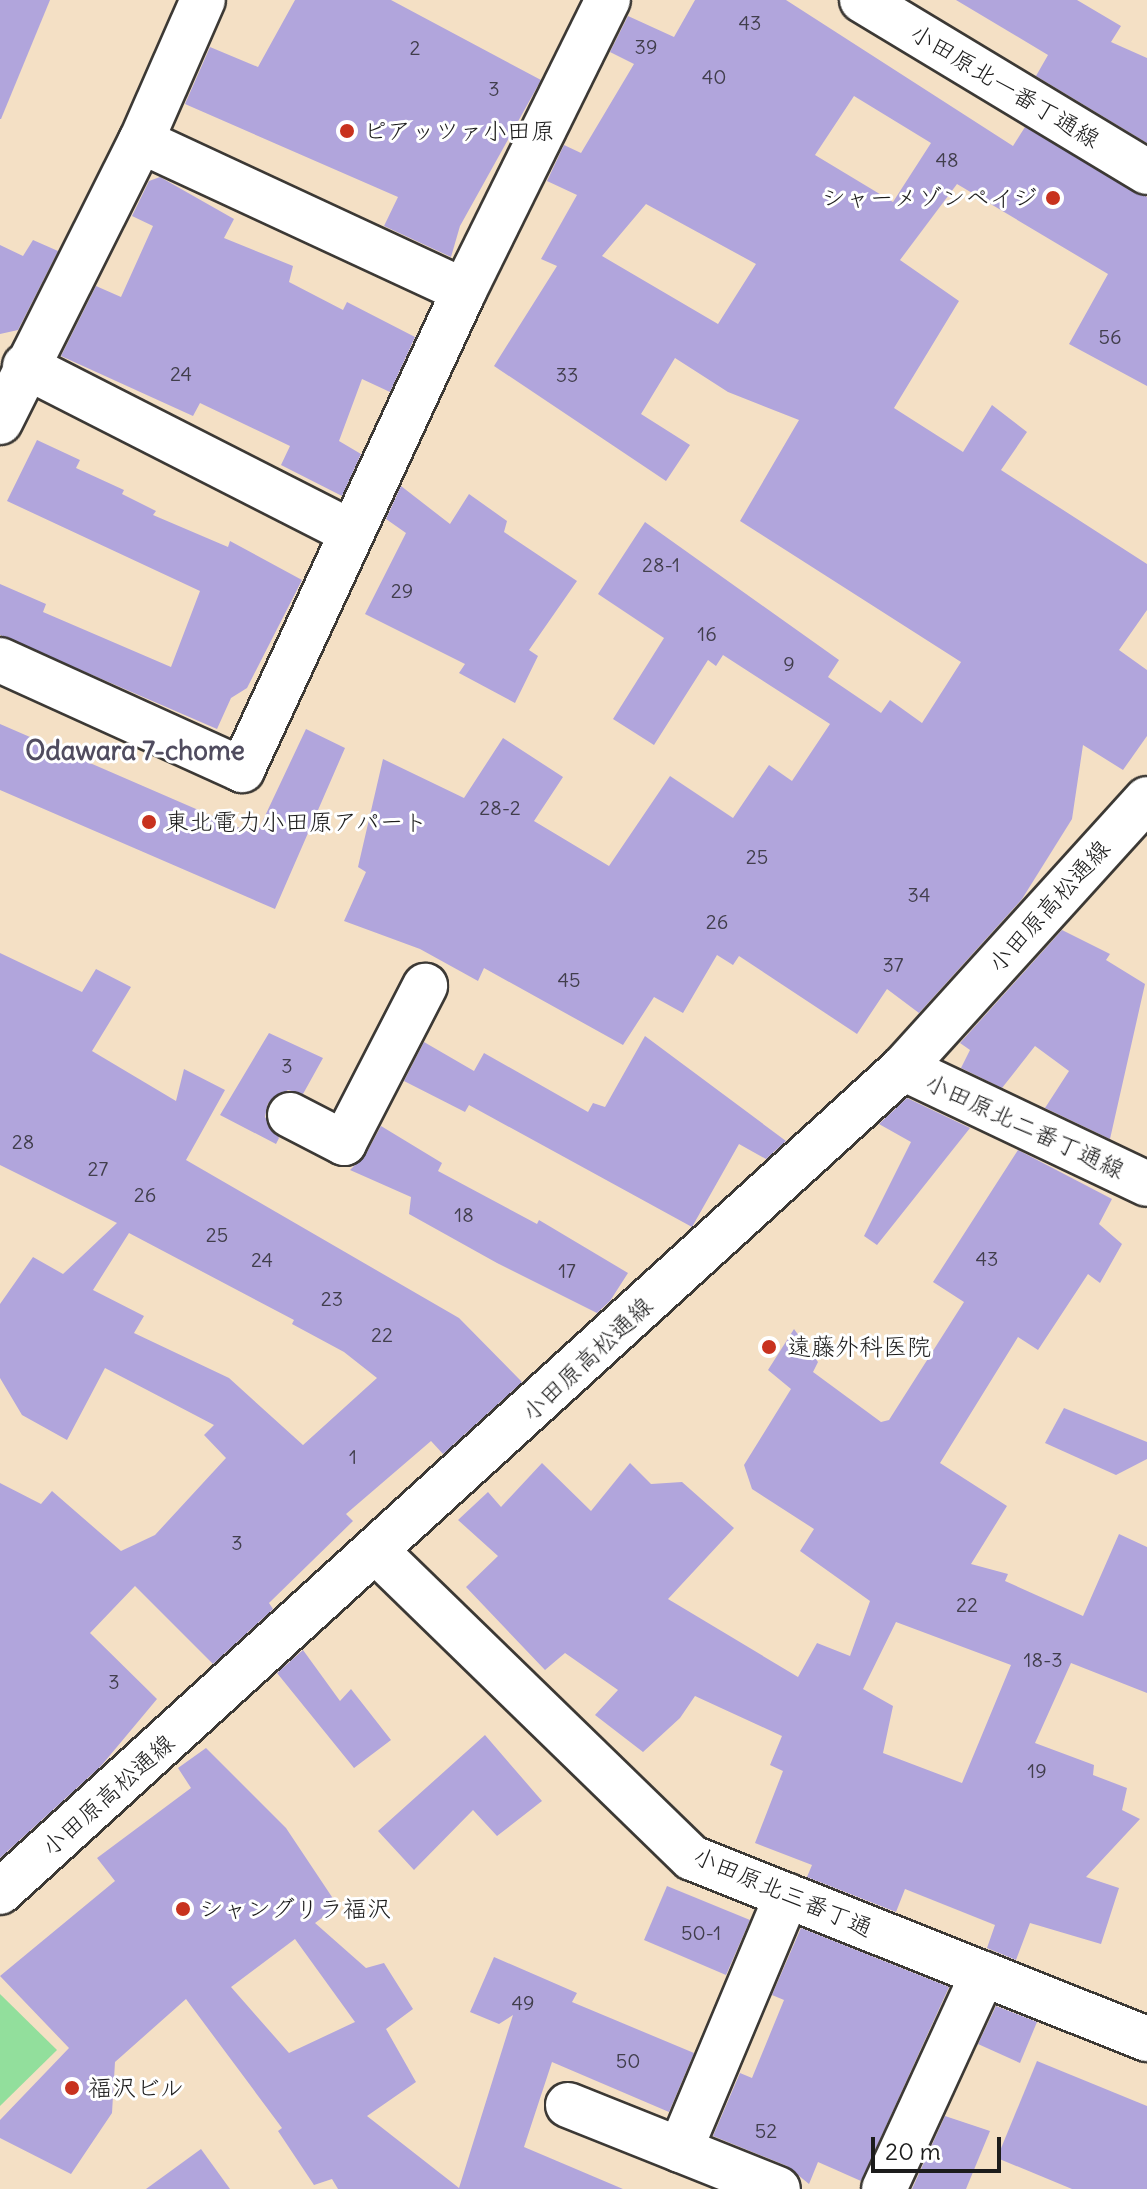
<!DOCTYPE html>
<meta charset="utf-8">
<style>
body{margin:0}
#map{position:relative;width:1147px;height:2189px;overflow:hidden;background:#f4e0c5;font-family:Delius,"Klee One",sans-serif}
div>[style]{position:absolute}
.green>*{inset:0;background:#92df9c}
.building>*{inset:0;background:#b1a5dc}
.roads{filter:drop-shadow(2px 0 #3c3935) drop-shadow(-2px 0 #3c3935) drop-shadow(0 2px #3c3935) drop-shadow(0 -2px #3c3935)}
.street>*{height:44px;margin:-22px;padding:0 22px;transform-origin:22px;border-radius:22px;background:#fff}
.dots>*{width:22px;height:22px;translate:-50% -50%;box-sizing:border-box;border:4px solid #fff;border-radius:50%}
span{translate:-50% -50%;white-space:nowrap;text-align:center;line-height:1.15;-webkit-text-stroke:6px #fff;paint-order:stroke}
.number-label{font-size:20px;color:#413e4c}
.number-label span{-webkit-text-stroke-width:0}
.street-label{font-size:24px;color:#1c1c1c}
.poi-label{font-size:24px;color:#1c1c1c}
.left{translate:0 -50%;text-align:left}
.right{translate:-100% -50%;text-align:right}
.neighbourhood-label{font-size:26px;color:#504c5f;font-weight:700}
.scale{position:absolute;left:871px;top:2137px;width:130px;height:36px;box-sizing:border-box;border:4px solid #1c1c1c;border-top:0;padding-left:10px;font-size:24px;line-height:28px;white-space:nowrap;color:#1c1c1c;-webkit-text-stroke:6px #fff;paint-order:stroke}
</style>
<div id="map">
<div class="green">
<div style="clip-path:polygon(0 1994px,57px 2050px,0 2106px)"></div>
</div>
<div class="building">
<div style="clip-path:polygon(0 0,50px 0,1px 119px,0 119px)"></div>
<div style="clip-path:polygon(295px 0,391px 0,541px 80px,460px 226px,451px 257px,384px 226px,398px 197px,185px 104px,210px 47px,258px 67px)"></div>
<div style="clip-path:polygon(evenodd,695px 0,786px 0,1013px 146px,1025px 127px,1147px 197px,1147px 386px,1069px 344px,1108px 274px,957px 184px,900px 260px,959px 301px,894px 408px,963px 452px,992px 405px,1027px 432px,1001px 470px,1147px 564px,1147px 610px,1119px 650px,1147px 670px,1147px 736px,1123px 770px,1083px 745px,1072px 819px,1022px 899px,919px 1013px,887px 989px,857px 1034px,739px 956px,733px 965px,717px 955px,683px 1013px,654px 997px,623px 1045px,484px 968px,478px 981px,420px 949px,344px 921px,366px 872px,358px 867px,383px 759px,464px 798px,503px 738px,563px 777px,534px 821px,609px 866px,670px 776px,733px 818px,769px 765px,792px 781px,830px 724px,723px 655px,716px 666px,708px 660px,654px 745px,613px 719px,664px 638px,598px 594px,645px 522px,839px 660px,828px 677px,881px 713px,890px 700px,922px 723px,961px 662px,740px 521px,799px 420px,728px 392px,675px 358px,641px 414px,690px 445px,666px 481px,494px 366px,557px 266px,541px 259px,577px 195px,547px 181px,564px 145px,581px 153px,634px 64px,610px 52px,628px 16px,674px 37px,695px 0,854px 96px,931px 143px,893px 202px,815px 155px,854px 96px,695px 0,646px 204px,756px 264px,718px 324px,602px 256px,646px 204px)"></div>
<div style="clip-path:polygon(956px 0,1077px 0,1121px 26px,1111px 42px,1147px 58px,1147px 143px,1036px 76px,1048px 55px)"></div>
<div style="clip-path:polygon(160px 177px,234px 219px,224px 238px,293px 266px,289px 282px,343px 310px,347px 302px,415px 337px,390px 392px,362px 379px,339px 441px,361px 454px,342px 496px,281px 465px,290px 446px,200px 403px,193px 416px,61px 356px,96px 286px,121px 297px,153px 226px,132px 216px,149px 181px)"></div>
<div style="clip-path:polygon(33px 240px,58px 251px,18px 330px,0 334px,0 245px,23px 256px)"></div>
<div style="clip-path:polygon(37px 440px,80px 460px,76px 468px,124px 490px,122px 494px,156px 511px,153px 515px,228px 547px,230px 541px,302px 580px,247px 688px,231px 698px,217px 729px,0 635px,0 584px,46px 604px,43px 612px,171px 667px,200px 591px,7px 501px)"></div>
<div style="clip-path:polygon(401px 486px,450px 524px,469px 494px,507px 521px,504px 532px,577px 581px,529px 650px,538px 656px,515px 703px,459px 673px,465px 664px,365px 614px,406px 533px,386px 519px)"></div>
<div style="clip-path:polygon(0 724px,256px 835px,306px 729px,345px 748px,275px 909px,0 790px)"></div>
<div style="clip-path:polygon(1062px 930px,1110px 954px,1106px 960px,1145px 984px,1110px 1139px,1045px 1108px,1069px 1071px,1035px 1046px,1002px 1088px,961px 1068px,970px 1050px,960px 1043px)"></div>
<div style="clip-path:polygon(evenodd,0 953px,82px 992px,96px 969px,131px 987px,92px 1051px,176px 1101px,184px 1069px,225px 1090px,186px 1160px,459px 1318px,522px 1382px,443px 1454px,431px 1441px,346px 1514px,353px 1521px,269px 1603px,273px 1609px,213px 1664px,135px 1586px,90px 1633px,157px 1699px,101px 1766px,0 1858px,0 1483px,41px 1504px,52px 1491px,121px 1551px,155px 1535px,226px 1458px,204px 1435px,214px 1425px,105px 1368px,67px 1440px,22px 1415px,0 1378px,0 1304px,33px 1257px,63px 1274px,117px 1223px,0 1165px,0 953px,129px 1233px,294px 1320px,292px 1324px,344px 1352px,377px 1378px,303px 1445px,229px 1378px,134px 1333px,144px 1316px,93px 1290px,129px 1233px)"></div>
<div style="clip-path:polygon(269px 1033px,323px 1058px,303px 1094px,288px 1090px,268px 1103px,265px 1117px,279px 1138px,276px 1144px,220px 1115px)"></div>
<div style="clip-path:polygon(645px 1036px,786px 1141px,766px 1159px,739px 1144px,692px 1227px,469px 1105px,465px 1112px,404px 1081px,424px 1042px,474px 1071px,484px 1053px,588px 1112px,593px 1103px,605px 1107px)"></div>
<div style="clip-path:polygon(907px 1098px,970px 1128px,877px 1245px,864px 1236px,911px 1142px,879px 1124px)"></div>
<div style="clip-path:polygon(381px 1126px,442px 1163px,438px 1171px,537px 1224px,539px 1220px,628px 1273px,610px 1301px,597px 1313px,497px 1263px,409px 1214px,411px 1197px,350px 1170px,366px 1154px)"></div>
<div style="clip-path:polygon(evenodd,1018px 1150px,1112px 1199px,1099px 1224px,1122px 1244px,1100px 1283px,1088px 1274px,1038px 1350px,1018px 1337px,940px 1463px,1007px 1506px,971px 1564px,1008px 1574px,1005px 1581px,1083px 1616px,1119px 1534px,1147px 1547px,1147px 1693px,1071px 1663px,1035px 1743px,1094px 1765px,1093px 1775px,1127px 1788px,1122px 1810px,1140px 1819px,1086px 1877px,1119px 1888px,1101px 1944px,1030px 1923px,1016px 1960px,987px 1948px,995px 1925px,905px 1889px,896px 1912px,807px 1877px,812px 1865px,755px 1843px,783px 1771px,770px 1765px,782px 1736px,695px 1696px,680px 1718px,643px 1752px,595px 1715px,618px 1690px,565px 1653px,545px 1670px,466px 1587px,498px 1556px,458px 1520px,488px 1492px,501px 1507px,542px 1463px,591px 1511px,630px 1463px,651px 1484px,682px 1482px,734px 1528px,668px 1599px,798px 1677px,817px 1643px,850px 1656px,870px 1601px,800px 1551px,814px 1529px,752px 1489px,744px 1465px,791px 1389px,768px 1370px,794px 1329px,818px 1362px,813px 1372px,881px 1422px,889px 1420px,964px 1302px,933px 1282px,1018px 1150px,896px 1622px,1011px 1665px,962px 1783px,883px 1753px,893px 1706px,863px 1689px,896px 1622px)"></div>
<div style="clip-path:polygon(1064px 1408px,1147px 1442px,1147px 1459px,1116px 1475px,1045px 1443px)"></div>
<div style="clip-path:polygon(303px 1650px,340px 1701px,351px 1689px,391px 1740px,354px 1768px,277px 1673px)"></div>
<div style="clip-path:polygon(485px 1735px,542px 1801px,497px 1836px,473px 1810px,414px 1870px,378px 1831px)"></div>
<div style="clip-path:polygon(evenodd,206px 1748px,286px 1828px,338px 1906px,315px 1923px,366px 1968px,384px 1963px,413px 2009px,386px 2029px,416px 2082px,367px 2116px,459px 2188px,513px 2015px,499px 2024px,470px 2012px,494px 1957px,577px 1993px,572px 2002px,694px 2053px,669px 2112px,552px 2062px,524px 2147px,623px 2189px,338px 2189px,332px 2179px,314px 2185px,278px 2131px,282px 2128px,186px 1999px,115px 2062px,112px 2113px,71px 2174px,0 2138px,0 2120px,69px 2048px,0 1976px,115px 1881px,97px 1858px,191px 1788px,178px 1768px,206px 1748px,295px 1939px,355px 2022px,289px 2053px,231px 1987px,295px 1939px)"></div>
<div style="clip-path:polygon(667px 1886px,750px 1920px,726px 1975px,644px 1940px)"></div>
<div style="clip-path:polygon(801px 1928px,949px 1987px,861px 2181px,818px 2162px,809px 2184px,787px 2166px,713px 2136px,740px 2073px,752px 2078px,784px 2000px,772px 1995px)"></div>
<div style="clip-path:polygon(996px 2006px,1037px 2022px,1020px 2063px,978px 2044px)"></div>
<div style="clip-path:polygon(1037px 2061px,1147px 2106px,1147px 2189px,1072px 2189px,997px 2158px)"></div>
<div style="clip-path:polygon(945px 2116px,990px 2131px,966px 2189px,912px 2189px)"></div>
<div style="clip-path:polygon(201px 2149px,230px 2189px,146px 2189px)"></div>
</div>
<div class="roads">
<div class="street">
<div style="left:862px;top:0;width:333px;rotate:31.1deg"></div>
<div style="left:141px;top:141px;width:356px;rotate:24.9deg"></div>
<div style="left:25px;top:366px;width:366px;rotate:27deg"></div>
<div style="left:0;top:422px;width:314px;rotate:-63.4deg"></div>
<div style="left:141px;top:141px;width:154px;rotate:-66.3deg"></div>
<div style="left:0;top:660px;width:266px;rotate:24.4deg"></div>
<div style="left:242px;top:770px;width:528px;rotate:-65.13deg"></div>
<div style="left:464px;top:291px;width:325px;rotate:-63.7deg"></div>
<div style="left:903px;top:1068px;width:270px;rotate:25.4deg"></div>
<div style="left:290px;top:1115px;width:61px;rotate:27.4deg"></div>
<div style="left:344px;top:1143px;width:177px;rotate:-62.7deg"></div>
<div style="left:377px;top:1552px;width:439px;rotate:44.2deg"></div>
<div style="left:692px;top:1858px;width:490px;rotate:21.7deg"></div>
<div style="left:0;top:1892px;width:1222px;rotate:-42.38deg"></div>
<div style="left:903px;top:1068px;width:363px;rotate:-47.8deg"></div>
<div style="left:568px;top:2105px;width:226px;rotate:21.8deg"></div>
<div style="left:680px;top:2150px;width:276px;rotate:-67.2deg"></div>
<div style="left:884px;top:2189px;width:237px;rotate:-65.3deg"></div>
</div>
</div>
<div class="dots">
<div style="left:347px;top:131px;background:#c8321e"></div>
<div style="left:1053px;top:198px;background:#c8321e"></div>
<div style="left:149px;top:822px;background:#c8321e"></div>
<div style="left:769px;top:1347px;background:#c8321e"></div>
<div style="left:183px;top:1909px;background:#c8321e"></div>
<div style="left:72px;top:2088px;background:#c8321e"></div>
</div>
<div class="number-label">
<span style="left:750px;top:22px">43</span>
<span style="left:646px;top:46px">39</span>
<span style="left:415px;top:47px">2</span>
<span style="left:714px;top:76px">40</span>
<span style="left:494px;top:88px">3</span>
<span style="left:947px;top:159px">48</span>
<span style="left:1110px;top:336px">56</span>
<span style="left:181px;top:373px">24</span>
<span style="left:567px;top:374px">33</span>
<span style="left:661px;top:564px">28-1</span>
<span style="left:402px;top:590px">29</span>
<span style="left:707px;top:633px">16</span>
<span style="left:789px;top:663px">9</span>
<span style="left:500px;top:807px">28-2</span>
<span style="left:757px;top:856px">25</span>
<span style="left:919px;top:894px">34</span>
<span style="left:717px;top:921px">26</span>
<span style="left:893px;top:964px">37</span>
<span style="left:569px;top:979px">45</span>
<span style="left:287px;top:1065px">3</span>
<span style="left:23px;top:1141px">28</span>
<span style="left:98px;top:1168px">27</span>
<span style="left:145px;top:1194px">26</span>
<span style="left:464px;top:1214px">18</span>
<span style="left:217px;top:1234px">25</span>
<span style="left:987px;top:1258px">43</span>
<span style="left:262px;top:1259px">24</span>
<span style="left:567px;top:1270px">17</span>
<span style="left:332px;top:1298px">23</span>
<span style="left:382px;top:1334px">22</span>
<span style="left:353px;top:1456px">1</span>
<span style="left:237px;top:1542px">3</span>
<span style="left:967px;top:1604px">22</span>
<span style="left:1043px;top:1659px">18-3</span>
<span style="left:114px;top:1681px">3</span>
<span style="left:1037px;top:1770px">19</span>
<span style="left:701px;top:1932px">50-1</span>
<span style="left:523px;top:2002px">49</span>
<span style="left:628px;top:2060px">50</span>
<span style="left:766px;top:2130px">52</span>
</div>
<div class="street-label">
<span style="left:1005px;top:86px;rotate:31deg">小田原北一番丁通線</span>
<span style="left:1049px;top:906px;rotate:-48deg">小田原高松通線</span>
<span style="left:1025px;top:1126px;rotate:25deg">小田原北二番丁通線</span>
<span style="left:587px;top:1359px;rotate:-43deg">小田原高松通線</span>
<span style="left:108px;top:1795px;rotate:-42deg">小田原高松通線</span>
<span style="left:783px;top:1892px;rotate:23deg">小田原北三番丁通</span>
</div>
<div class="poi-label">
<span class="left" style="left:363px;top:131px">ピアッツァ小田原</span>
<span class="right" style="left:1037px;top:198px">シャーメゾンペイジ</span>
<span class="left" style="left:165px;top:822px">東北電力小田原アパート</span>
<span class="left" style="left:787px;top:1347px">遠藤外科医院</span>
<span class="left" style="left:199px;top:1909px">シャングリラ福沢</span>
<span class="left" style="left:88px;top:2088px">福沢ビル</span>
</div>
<div class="neighbourhood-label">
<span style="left:135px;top:751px">Odawara 7-chome</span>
</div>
<div class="scale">20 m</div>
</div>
